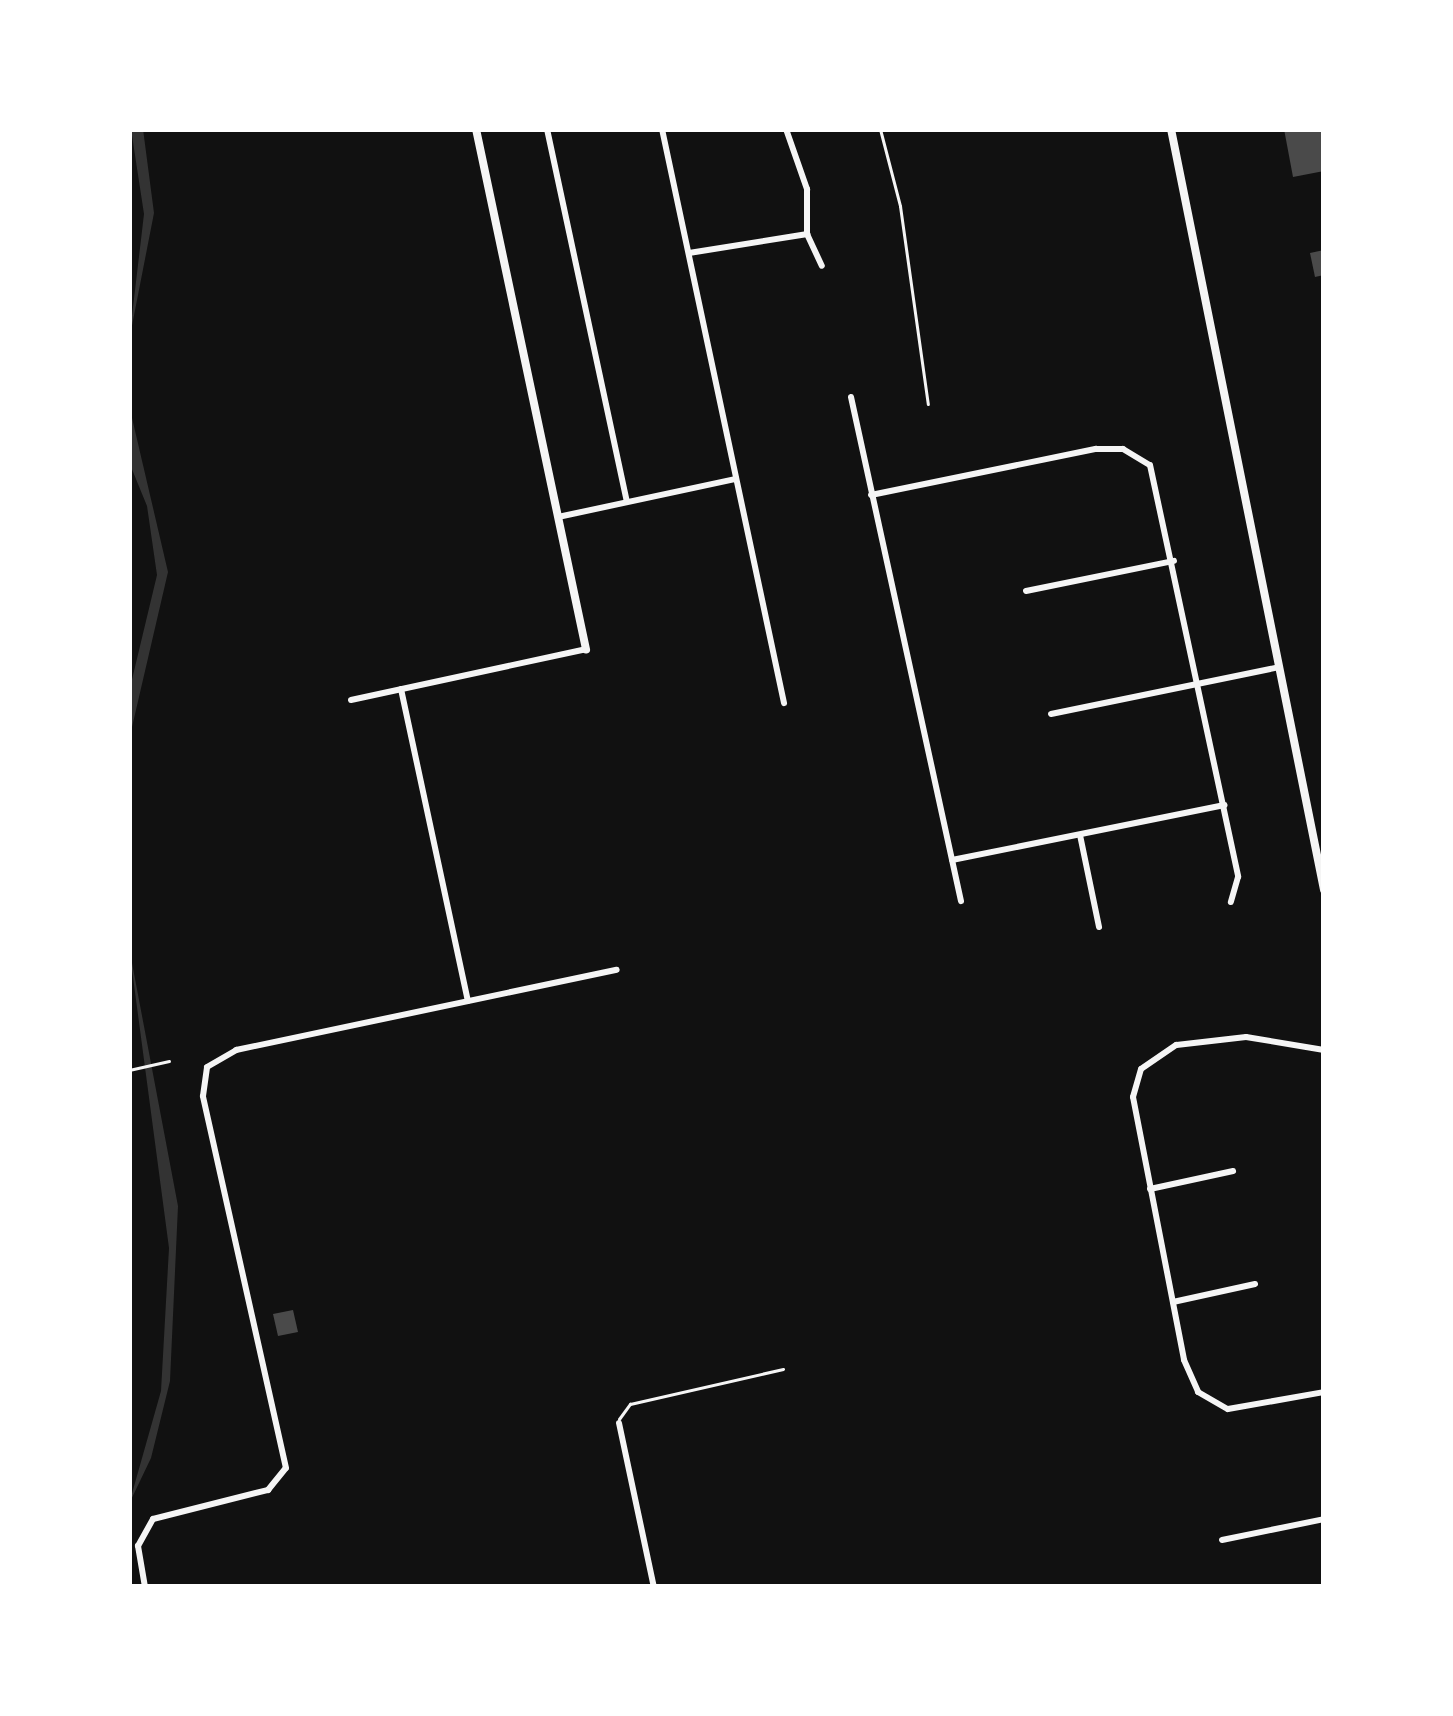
<!DOCTYPE html>
<style>
body{margin:0}
#map{position:relative;width:1453px;height:1716px;overflow:hidden;background:#111;font-family:"DejaVu Sans",sans-serif}
div>[style]{position:absolute}
.water>*{inset:0;background:#333}
.building>*{inset:0;background:#4a4a4a}
.path>*{height:3px;margin:-1.5px;padding:0 1.5px;transform-origin:1.5px;border-radius:1.5px;background:#f5f5f5}
.service>*{height:3px;margin:-1.5px;padding:0 1.5px;transform-origin:1.5px;border-radius:1.5px;background:#f5f5f5}
.minor>*{height:6px;margin:-3px;padding:0 3px;transform-origin:3px;border-radius:3px;background:#f5f5f5}
.tertiary>*{height:8px;margin:-4px;padding:0 4px;transform-origin:4px;border-radius:4px;background:#f5f5f5}
span{translate:-50% -50%;white-space:nowrap;text-align:center;line-height:1.15;-webkit-text-stroke:12px #fff;paint-order:stroke}
.frame{position:absolute;inset:0;border:132px solid #fff;pointer-events:none}
</style>
<div id="map">
<div class="water">
<div style="clip-path:polygon(131px 129px,143px 129px,154px 213px,129px 341px,144px 214px)"></div>
<div style="clip-path:polygon(129px 405px,168px 572px,129px 740px,129px 692px,157px 575px,147px 506px,129px 462px)"></div>
<div style="clip-path:polygon(129px 947px,178px 1206px,170px 1381px,151px 1458px,129px 1504px,161px 1391px,169px 1248px)"></div>
</div>
<div class="building">
<div style="clip-path:polygon(1284px 129px,1324px 129px,1324px 171px,1293px 177px)"></div>
<div style="clip-path:polygon(1324px 250px,1324px 275px,1315px 277px,1310px 253px)"></div>
<div style="clip-path:polygon(293px 1310px,298px 1332px,278px 1336px,273px 1314px)"></div>
</div>
<div class="path">
<div style="left:129px;top:1070px;width:41px;rotate:-12.7deg"></div>
</div>
<div class="service">
<div style="left:880px;top:129px;width:80px;rotate:75.4deg"></div>
<div style="left:900px;top:206px;width:200px;rotate:82deg"></div>
<div style="left:619px;top:1419px;width:19px;rotate:-54deg"></div>
<div style="left:630px;top:1404px;width:157px;rotate:-12.9deg"></div>
</div>
<div class="minor">
<div style="left:547px;top:129px;width:381px;rotate:77.9deg"></div>
<div style="left:662px;top:129px;width:587px;rotate:78deg"></div>
<div style="left:786px;top:129px;width:64px;rotate:70.7deg"></div>
<div style="left:807px;top:189px;width:45px;rotate:90deg"></div>
<div style="left:807px;top:234px;width:35px;rotate:65deg"></div>
<div style="left:689px;top:253px;width:120px;rotate:-9.1deg"></div>
<div style="left:851px;top:397px;width:516px;rotate:77.69deg"></div>
<div style="left:871px;top:495px;width:230px;rotate:-11.6deg"></div>
<div style="left:1096px;top:449px;width:27px"></div>
<div style="left:1123px;top:449px;width:31px;rotate:31deg"></div>
<div style="left:1150px;top:465px;width:421px;rotate:77.9deg"></div>
<div style="left:1238px;top:877px;width:26px;rotate:106deg"></div>
<div style="left:558px;top:517px;width:182px;rotate:-12.1deg"></div>
<div style="left:1026px;top:591px;width:151px;rotate:-11.5deg"></div>
<div style="left:401px;top:689px;width:319px;rotate:77.9deg"></div>
<div style="left:351px;top:700px;width:240px;rotate:-12.2deg"></div>
<div style="left:1051px;top:714px;width:233px;rotate:-11.6deg"></div>
<div style="left:1080px;top:835px;width:94px;rotate:78.3deg"></div>
<div style="left:952px;top:860px;width:278px;rotate:-11.4deg"></div>
<div style="left:1324px;top:1050px;width:79px;rotate:-170.5deg"></div>
<div style="left:1246px;top:1037px;width:70px;rotate:173.5deg"></div>
<div style="left:1176px;top:1045px;width:42px;rotate:145.6deg"></div>
<div style="left:1141px;top:1069px;width:29px;rotate:106deg"></div>
<div style="left:1133px;top:1097px;width:268px;rotate:79deg"></div>
<div style="left:1184px;top:1360px;width:35px;rotate:66deg"></div>
<div style="left:1198px;top:1392px;width:34px;rotate:30deg"></div>
<div style="left:1228px;top:1409px;width:97px;rotate:-10deg"></div>
<div style="left:1150px;top:1189px;width:85px;rotate:-12.2deg"></div>
<div style="left:1173px;top:1302px;width:84px;rotate:-12.4deg"></div>
<div style="left:619px;top:1423px;width:168px;rotate:78deg"></div>
<div style="left:1222px;top:1540px;width:104px;rotate:-11.6deg"></div>
<div style="left:145px;top:1587px;width:42px;rotate:-99.7deg"></div>
<div style="left:138px;top:1546px;width:31px;rotate:-61deg"></div>
<div style="left:153px;top:1519px;width:119px;rotate:-14.2deg"></div>
<div style="left:268px;top:1490px;width:28px;rotate:-51deg"></div>
<div style="left:286px;top:1468px;width:381px;rotate:-102.6deg"></div>
<div style="left:203px;top:1096px;width:29px;rotate:-82deg"></div>
<div style="left:207px;top:1067px;width:34px;rotate:-30deg"></div>
<div style="left:236px;top:1050px;width:389px;rotate:-11.9deg"></div>
</div>
<div class="tertiary">
<div style="left:476px;top:129px;width:532px;rotate:78.06deg"></div>
<div style="left:1171px;top:129px;width:776px;rotate:78.63deg"></div>
</div>
<div class="frame"></div>
</div>
